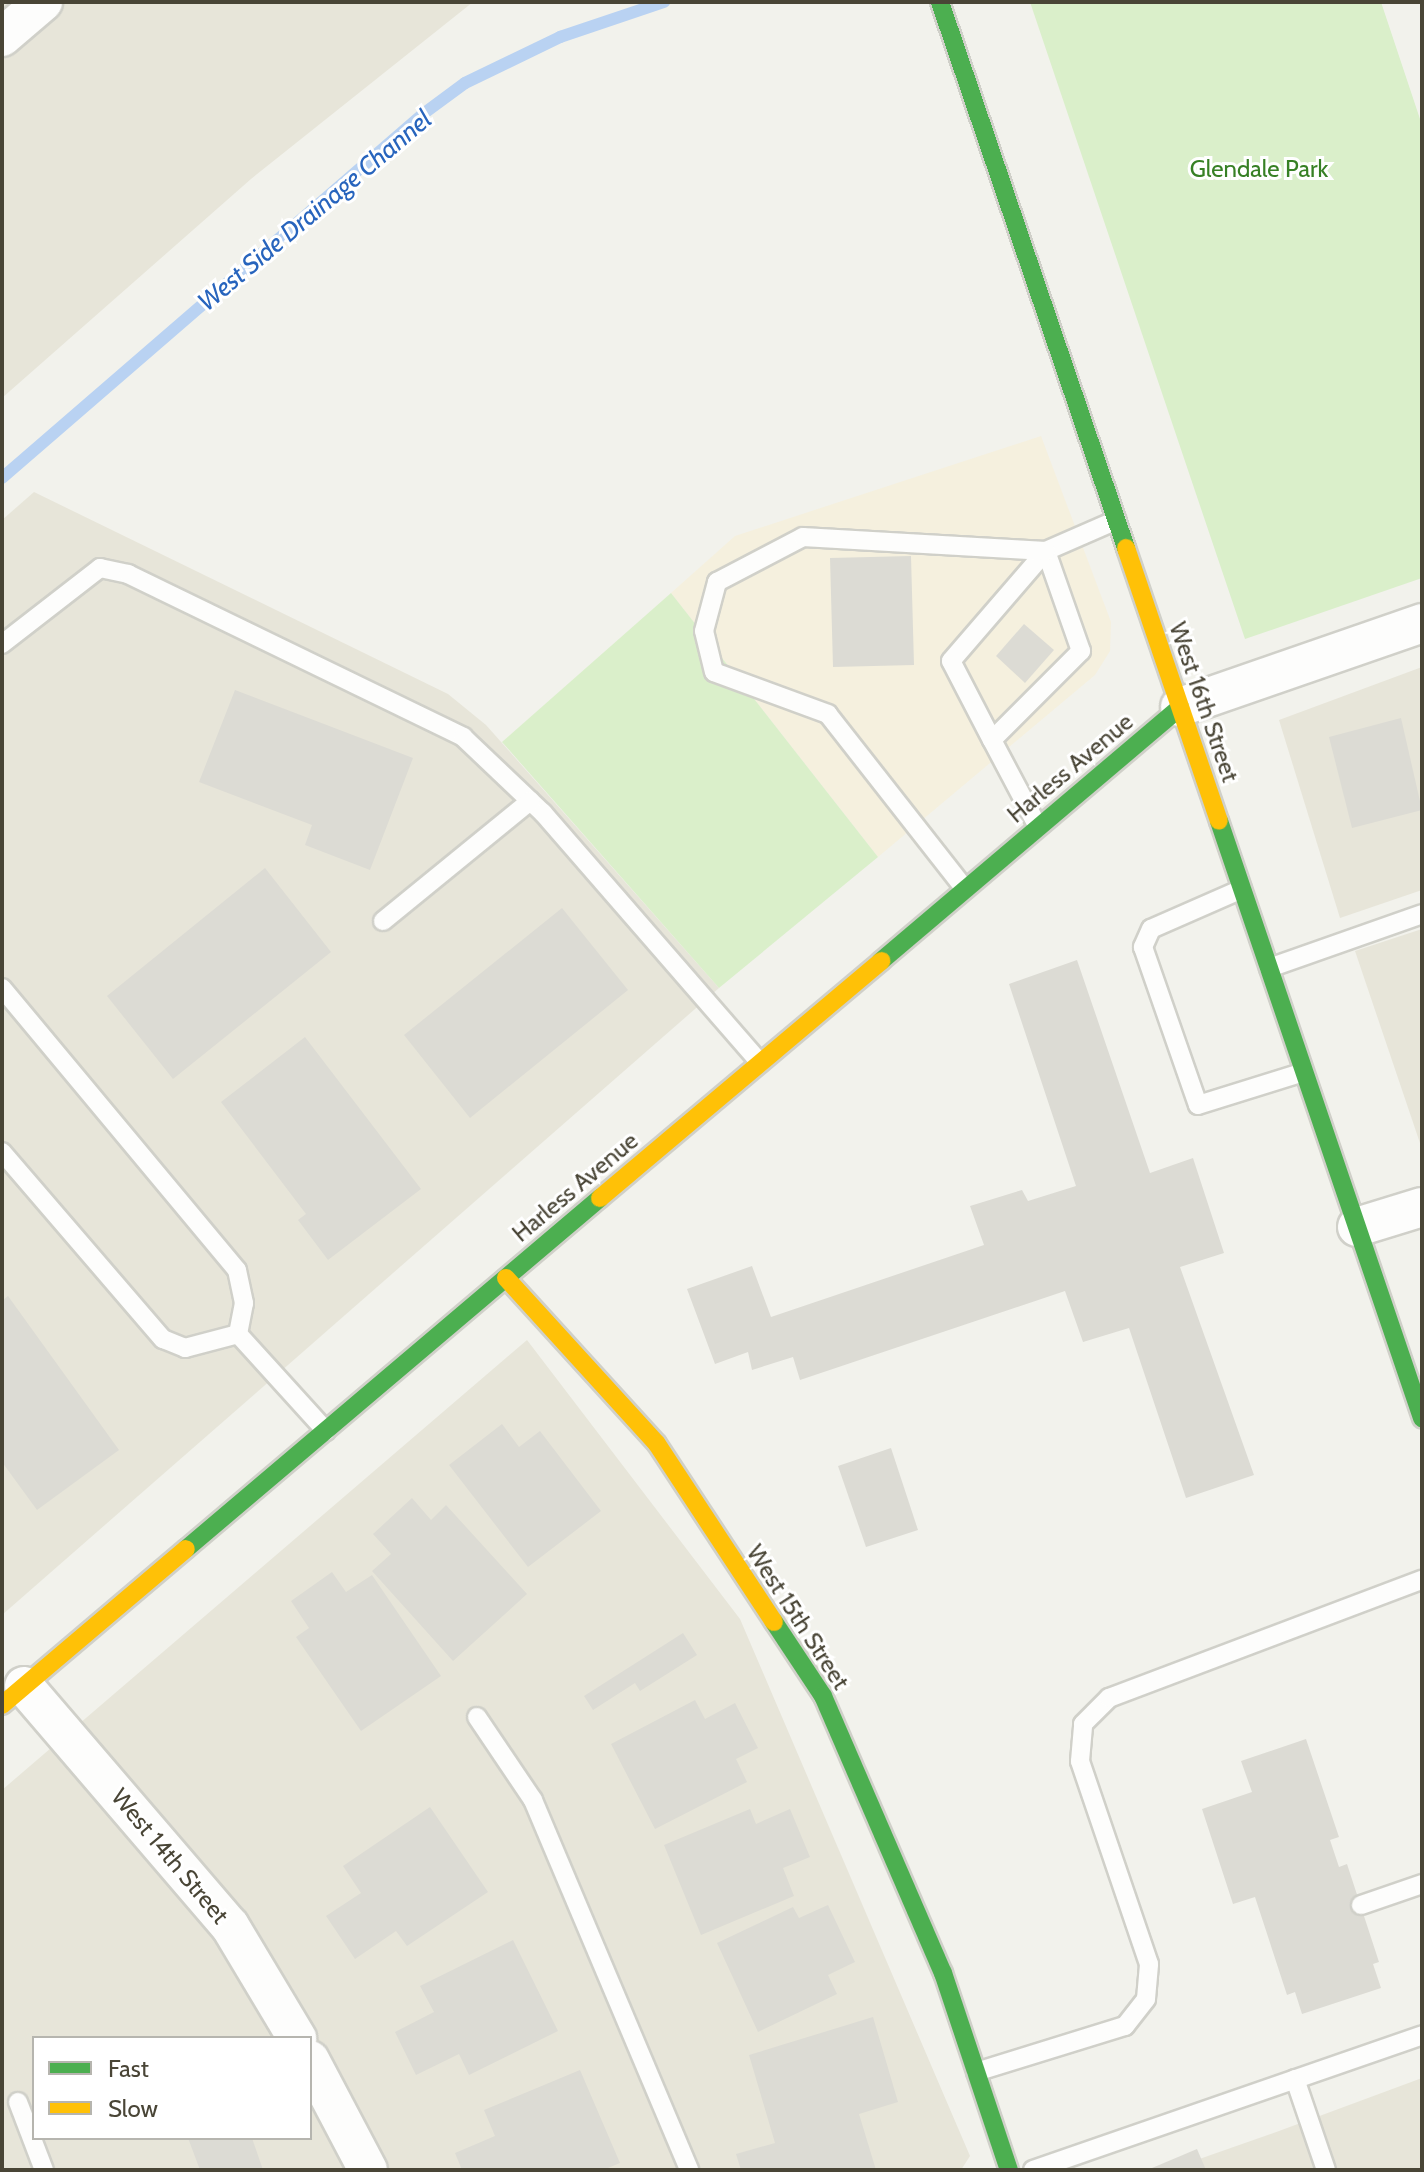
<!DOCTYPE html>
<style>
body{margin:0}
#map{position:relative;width:1424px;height:2172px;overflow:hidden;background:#f2f2ec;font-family:Cabin,sans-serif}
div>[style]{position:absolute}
.residential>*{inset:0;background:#e7e5d9}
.commercial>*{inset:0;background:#f5f0de}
.green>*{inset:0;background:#daefca}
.stream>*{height:12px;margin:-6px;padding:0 6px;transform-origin:6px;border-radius:6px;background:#b9d2f2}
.building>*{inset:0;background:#dcdbd4}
.roads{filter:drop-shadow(2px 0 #d0d0c9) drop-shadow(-2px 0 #d0d0c9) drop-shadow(0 2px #d0d0c9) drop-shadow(0 -2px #d0d0c9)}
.lane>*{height:18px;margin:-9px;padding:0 9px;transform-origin:9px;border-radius:9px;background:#fdfdfc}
.street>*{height:38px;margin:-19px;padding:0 19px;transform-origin:19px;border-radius:19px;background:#fdfdfc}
.fast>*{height:18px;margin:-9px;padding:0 9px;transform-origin:9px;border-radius:9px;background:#4caf50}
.slow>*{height:18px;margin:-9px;padding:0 9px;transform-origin:9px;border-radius:9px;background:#ffc107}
span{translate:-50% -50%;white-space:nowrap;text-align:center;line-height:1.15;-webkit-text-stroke:6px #fff;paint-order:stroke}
.park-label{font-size:24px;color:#378025}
.street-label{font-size:24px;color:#494536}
.water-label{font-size:26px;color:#2764bd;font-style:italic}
.frame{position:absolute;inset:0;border:4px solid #494536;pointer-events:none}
.legend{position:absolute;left:32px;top:2036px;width:280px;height:104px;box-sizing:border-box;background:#fff;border:2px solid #b6b5af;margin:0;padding:10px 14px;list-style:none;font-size:24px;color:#494536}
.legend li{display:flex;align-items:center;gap:16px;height:40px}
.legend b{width:40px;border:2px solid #b6b5af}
</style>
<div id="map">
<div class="residential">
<div style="clip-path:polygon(2px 2px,473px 2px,251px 179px,2px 398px)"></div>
<div style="clip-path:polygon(34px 492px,448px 694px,486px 725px,719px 988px,2px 1615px,2px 520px)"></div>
<div style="clip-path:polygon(1422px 667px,1422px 890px,1340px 918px,1279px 720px)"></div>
<div style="clip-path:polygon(1422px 929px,1422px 1149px,1355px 951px)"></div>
<div style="clip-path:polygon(evenodd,527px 1340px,740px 1619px,970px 2156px,961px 2170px,2px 2170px,2px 1790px,527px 1340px,34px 2038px,310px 2038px,310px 2138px,34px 2138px,34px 2038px)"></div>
<div style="clip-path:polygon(1422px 2078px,1422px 2170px,1168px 2170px,1279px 2131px)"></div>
</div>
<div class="commercial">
<div style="clip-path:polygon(1041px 436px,1111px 622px,1110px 651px,1095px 675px,878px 857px,671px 593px,735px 536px)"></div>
</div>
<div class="green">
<div style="clip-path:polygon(1030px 2px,1381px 2px,1422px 125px,1422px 578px,1245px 639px)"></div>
<div style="clip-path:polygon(671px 593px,878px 857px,719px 988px,502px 742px)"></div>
</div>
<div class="stream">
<div style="left:2px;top:478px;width:557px;rotate:-40.85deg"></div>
<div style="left:423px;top:114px;width:52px;rotate:-36.4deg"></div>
<div style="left:465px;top:83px;width:106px;rotate:-25.8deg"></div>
<div style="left:560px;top:37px;width:110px;rotate:-18.6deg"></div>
</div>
<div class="building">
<div style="clip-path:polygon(911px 556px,914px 665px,833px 667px,830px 558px)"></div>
<div style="clip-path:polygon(1024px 624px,1054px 650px,1025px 683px,996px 656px)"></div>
<div style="clip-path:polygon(235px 690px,413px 758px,370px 870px,305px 845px,312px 825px,199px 782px)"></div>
<div style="clip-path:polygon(1401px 718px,1422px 810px,1352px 828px,1329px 737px)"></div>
<div style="clip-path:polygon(265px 868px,331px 952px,173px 1079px,107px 996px)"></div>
<div style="clip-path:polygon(562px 908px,628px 990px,470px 1118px,404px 1035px)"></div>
<div style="clip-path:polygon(1077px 960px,1150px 1173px,1193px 1158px,1224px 1253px,1180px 1267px,1254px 1475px,1186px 1498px,1129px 1328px,1083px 1342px,1065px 1291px,800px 1380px,793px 1357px,752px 1370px,748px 1352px,715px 1364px,687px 1289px,752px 1266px,771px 1317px,984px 1245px,970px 1206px,1022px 1190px,1028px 1201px,1076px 1186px,1009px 984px)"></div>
<div style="clip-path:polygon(305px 1037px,421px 1189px,328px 1260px,298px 1220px,306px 1214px,221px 1102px)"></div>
<div style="clip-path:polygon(8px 1296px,119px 1450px,37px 1510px,2px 1462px,2px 1301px)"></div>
<div style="clip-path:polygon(502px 1424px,519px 1447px,540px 1431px,601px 1511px,528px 1567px,449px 1465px)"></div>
<div style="clip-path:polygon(891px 1448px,918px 1530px,866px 1547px,838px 1466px)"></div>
<div style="clip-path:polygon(412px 1498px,431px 1520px,446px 1505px,527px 1594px,453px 1661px,372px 1571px,391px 1554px,373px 1534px)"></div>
<div style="clip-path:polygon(332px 1572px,346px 1592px,372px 1575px,441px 1676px,361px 1731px,296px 1637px,309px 1628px,291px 1601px)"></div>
<div style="clip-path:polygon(683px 1633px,697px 1655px,640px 1691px,635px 1683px,593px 1710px,584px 1696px)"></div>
<div style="clip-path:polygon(695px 1700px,705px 1719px,735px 1703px,758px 1748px,736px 1759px,747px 1782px,655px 1829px,611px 1744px)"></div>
<div style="clip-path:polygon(1306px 1739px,1339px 1837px,1330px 1840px,1339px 1867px,1347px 1864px,1379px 1962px,1373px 1964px,1381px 1988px,1302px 2014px,1295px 1992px,1287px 1995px,1255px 1897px,1233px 1904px,1202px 1809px,1252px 1792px,1241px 1761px)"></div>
<div style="clip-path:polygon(430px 1807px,488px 1892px,407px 1946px,396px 1931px,355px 1959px,326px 1916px,361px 1893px,343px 1866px)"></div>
<div style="clip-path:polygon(750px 1809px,756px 1824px,790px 1809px,810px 1857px,783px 1868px,794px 1896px,701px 1935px,664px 1845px)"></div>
<div style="clip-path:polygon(828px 1905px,855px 1962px,828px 1975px,837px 1994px,758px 2032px,717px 1943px,793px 1907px,799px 1918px)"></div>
<div style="clip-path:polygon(513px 1940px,558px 2031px,469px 2075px,459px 2054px,416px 2075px,395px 2032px,434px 2012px,420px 1986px)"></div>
<div style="clip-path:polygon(873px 2017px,898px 2102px,859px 2114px,876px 2170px,741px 2170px,736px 2154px,775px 2143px,749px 2055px)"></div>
<div style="clip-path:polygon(580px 2070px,620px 2163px,603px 2170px,462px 2170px,455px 2153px,495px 2136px,484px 2110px)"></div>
<div style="clip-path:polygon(188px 2138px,252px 2138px,263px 2170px,200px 2170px)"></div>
<div style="clip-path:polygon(1197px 2149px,1206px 2170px,1153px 2170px,1152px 2168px)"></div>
</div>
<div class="roads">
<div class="lane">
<div style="left:2px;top:644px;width:124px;rotate:-37.8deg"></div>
<div style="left:100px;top:568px;width:29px;rotate:12deg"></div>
<div style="left:128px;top:574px;width:373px;rotate:25.9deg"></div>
<div style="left:463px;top:737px;width:110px;rotate:43.5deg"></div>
<div style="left:543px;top:813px;width:331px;rotate:49deg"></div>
<div style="left:992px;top:740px;width:89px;rotate:-117.4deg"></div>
<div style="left:951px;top:661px;width:145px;rotate:-49.2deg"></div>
<div style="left:1037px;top:825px;width:96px;rotate:-117.9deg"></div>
<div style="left:992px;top:740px;width:126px;rotate:-45deg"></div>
<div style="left:1081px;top:651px;width:106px;rotate:-109.3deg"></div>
<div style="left:1046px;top:551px;width:77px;rotate:-23.6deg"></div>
<div style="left:965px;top:889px;width:222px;rotate:-128.1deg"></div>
<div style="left:828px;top:714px;width:121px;rotate:-159.8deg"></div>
<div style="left:714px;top:672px;width:42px;rotate:-103.7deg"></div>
<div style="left:704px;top:631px;width:51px;rotate:-75.1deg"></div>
<div style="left:717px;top:582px;width:97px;rotate:-27.6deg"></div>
<div style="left:803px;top:537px;width:243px;rotate:3.3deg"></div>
<div style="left:1242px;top:889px;width:99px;rotate:156.3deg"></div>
<div style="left:1151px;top:929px;width:20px;rotate:114deg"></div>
<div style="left:1143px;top:947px;width:167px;rotate:70.8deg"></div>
<div style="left:1198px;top:1105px;width:111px;rotate:-17.3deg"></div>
<div style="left:383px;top:921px;width:190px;rotate:-39.2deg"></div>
<div style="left:1269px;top:968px;width:162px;rotate:-19.4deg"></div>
<div style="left:2px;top:988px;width:367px;rotate:50.2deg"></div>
<div style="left:237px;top:1270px;width:34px;rotate:78deg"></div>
<div style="left:244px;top:1303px;width:32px;rotate:101deg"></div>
<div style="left:2px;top:1152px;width:247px;rotate:49.3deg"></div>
<div style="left:163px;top:1339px;width:24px;rotate:22deg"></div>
<div style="left:185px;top:1348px;width:55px;rotate:-14.8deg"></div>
<div style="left:238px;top:1334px;width:131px;rotate:47.8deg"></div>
<div style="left:477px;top:1717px;width:100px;rotate:56deg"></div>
<div style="left:533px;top:1800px;width:402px;rotate:67.1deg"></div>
<div style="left:1361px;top:1905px;width:65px;rotate:-19deg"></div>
<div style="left:976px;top:2072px;width:156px;rotate:-17.2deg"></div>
<div style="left:1125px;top:2026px;width:34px;rotate:-52deg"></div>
<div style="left:1146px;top:1999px;width:35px;rotate:-85deg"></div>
<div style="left:1149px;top:1964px;width:214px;rotate:-108.8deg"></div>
<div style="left:1080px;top:1761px;width:37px;rotate:-85deg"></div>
<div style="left:1083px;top:1724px;width:37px;rotate:-45deg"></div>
<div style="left:1109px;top:1698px;width:335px;rotate:-20.7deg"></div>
<div style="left:1295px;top:2079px;width:96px;rotate:71.2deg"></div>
<div style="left:18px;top:2102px;width:73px;rotate:69.1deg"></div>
<div style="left:1033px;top:2170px;width:412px;rotate:-19.1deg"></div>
</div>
<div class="street">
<div style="left:2px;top:37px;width:54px;rotate:-40.5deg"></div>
<div style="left:1180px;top:707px;width:256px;rotate:-19.1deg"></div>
<div style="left:1357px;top:1227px;width:68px;rotate:-17.1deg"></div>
<div style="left:24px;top:1686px;width:316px;rotate:49.4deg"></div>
<div style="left:230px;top:1926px;width:131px;rotate:59.1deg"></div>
<div style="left:310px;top:2060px;width:124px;rotate:62.2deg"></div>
</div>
<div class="fast">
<div style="left:940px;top:2px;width:577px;rotate:71.19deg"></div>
<div style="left:1219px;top:821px;width:631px;rotate:71.22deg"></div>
<div style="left:881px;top:961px;width:392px;rotate:-40.3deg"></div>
<div style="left:186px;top:1549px;width:543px;rotate:-40.29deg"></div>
<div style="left:774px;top:1622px;width:89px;rotate:56.5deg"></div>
<div style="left:823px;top:1696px;width:302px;rotate:66.6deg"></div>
<div style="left:943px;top:1973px;width:208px;rotate:71.5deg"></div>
</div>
<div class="slow">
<div style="left:1126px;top:548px;width:288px;rotate:71.2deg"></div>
<div style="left:600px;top:1198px;width:368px;rotate:-40.1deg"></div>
<div style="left:506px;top:1278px;width:224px;rotate:47.7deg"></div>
<div style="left:657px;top:1444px;width:213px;rotate:56.7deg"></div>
<div style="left:2px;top:1705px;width:241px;rotate:-40.3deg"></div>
</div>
</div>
<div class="park-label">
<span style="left:1259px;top:169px">Glendale Park</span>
</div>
<div class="street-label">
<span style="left:1204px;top:702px;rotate:71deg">West 16th Street</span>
<span style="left:1070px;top:768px;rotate:-40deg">Harless Avenue</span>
<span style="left:575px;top:1187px;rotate:-40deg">Harless Avenue</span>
<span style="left:798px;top:1617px;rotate:57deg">West 15th Street</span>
<span style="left:170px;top:1856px;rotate:50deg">West 14th Street</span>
</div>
<div class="water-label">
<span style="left:315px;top:211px;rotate:-40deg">West Side Drainage Channel</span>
</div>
<div class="frame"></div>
<ul class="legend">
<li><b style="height:10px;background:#4caf50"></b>Fast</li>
<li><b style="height:10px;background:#ffc107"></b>Slow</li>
</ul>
</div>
